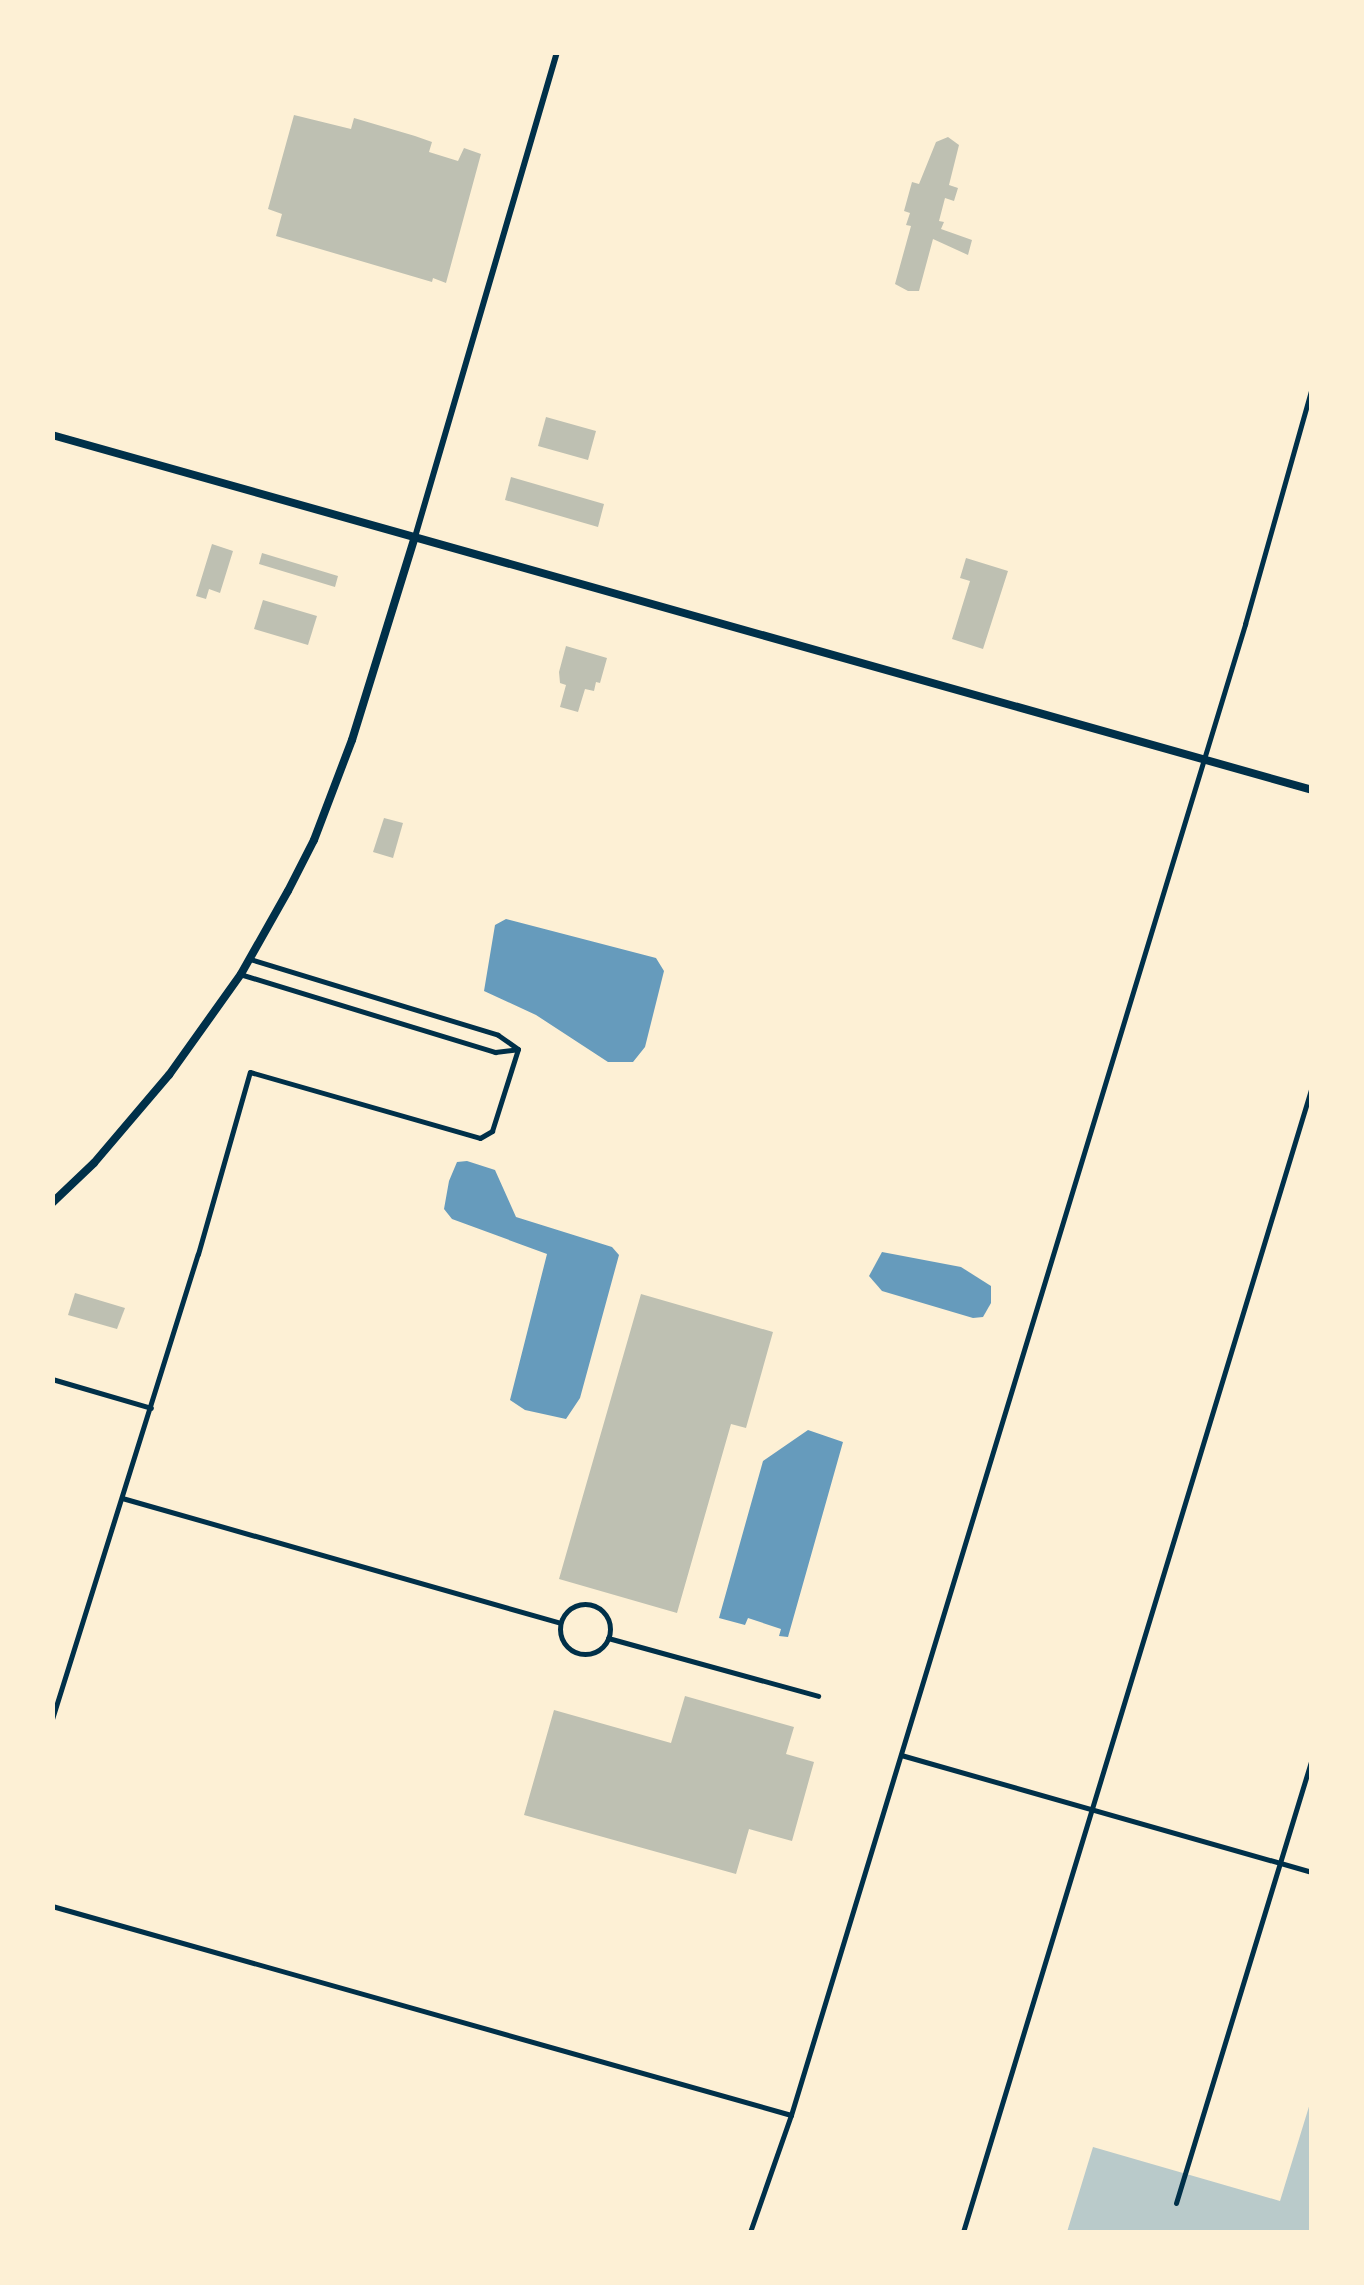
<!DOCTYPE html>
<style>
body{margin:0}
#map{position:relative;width:1364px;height:2285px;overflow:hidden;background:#fdf0d5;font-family:Karla,sans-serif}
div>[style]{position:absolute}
.green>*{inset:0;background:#b9caca}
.water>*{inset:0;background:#669bbc}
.building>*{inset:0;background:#bec0b2}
.minor>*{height:5px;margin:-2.5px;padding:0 2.5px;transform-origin:2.5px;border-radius:2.5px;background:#003049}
.minor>.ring{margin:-2.5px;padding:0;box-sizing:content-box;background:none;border:5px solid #003049;border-radius:50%}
.tertiary>*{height:6px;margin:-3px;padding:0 3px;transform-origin:3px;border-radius:3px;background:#003049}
.secondary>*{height:8px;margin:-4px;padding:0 4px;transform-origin:4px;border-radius:4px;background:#003049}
span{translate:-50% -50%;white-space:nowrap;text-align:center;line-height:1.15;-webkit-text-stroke:10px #fdf0d5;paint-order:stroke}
.frame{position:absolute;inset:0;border:55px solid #fdf0d5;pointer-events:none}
</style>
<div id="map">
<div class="green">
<div style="clip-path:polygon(1311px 2100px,1311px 2232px,1067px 2232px,1093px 2147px,1280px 2201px)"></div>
</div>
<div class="water">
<div style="clip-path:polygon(506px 919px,656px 958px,664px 971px,645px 1047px,633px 1062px,608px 1062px,536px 1015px,484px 991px,495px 925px)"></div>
<div style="clip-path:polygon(467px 1161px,495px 1170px,516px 1217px,612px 1247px,619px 1255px,580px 1398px,566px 1419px,525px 1410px,510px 1400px,547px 1254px,452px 1219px,444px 1209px,449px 1181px,457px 1162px)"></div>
<div style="clip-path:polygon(882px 1252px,961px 1267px,991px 1286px,991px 1303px,983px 1317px,973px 1318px,882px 1291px,869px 1276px)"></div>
<div style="clip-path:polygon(808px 1430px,843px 1442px,788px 1637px,779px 1636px,781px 1629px,748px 1618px,745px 1625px,719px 1618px,763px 1461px)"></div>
</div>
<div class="building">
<div style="clip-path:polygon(294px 115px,351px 129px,354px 118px,415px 136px,432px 142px,429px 152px,458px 161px,464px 148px,481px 154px,446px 283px,433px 278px,432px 282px,276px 236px,282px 214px,268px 209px)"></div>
<div style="clip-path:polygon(948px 137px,959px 145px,949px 185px,958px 188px,954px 201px,945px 198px,939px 221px,944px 222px,941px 229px,972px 240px,968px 255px,933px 239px,919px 291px,908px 291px,895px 284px,911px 226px,906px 225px,910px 213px,904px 211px,912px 182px,919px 184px,936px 142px)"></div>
<div style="clip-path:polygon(546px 417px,596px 431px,588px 460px,538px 446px)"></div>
<div style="clip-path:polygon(511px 477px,604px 504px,598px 527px,505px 500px)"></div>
<div style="clip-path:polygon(212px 544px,233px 551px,220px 593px,209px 589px,206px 599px,196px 596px)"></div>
<div style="clip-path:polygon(262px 553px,338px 576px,335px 587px,259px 564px)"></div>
<div style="clip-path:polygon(966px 558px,1008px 571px,983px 649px,952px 639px,970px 581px,960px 578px)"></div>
<div style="clip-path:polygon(263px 600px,317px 616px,308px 645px,254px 629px)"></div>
<div style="clip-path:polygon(566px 646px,607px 658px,600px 683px,596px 682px,594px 691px,585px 689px,578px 712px,560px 707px,566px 685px,560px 683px,559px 672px)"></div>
<div style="clip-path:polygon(384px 818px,403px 823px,393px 858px,373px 852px)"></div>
<div style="clip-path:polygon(75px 1293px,125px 1308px,117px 1329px,68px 1315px)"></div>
<div style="clip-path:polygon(641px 1294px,773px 1332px,746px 1428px,731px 1424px,677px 1613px,559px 1579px)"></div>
<div style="clip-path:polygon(685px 1696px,794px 1727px,786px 1754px,814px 1762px,792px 1841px,749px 1829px,736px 1874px,524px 1815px,554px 1710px,671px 1743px)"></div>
</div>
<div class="minor">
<div style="left:250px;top:959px;width:259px;rotate:17deg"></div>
<div style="left:498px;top:1035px;width:24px;rotate:35deg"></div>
<div style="left:243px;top:975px;width:264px;rotate:17deg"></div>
<div style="left:495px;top:1052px;width:23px;rotate:-7deg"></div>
<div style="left:52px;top:1379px;width:103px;rotate:16.3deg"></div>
<div style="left:122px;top:1498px;width:455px;rotate:15.9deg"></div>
<div class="ring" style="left:560px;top:1604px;width:45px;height:45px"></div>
<div style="left:608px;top:1638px;width:218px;rotate:15.4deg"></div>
<div style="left:52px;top:1719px;width:487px;rotate:-72.6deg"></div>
<div style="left:198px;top:1254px;width:189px;rotate:-74.1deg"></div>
<div style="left:250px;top:1072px;width:239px;rotate:16deg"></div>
<div style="left:480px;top:1138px;width:14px;rotate:-30deg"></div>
<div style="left:492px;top:1131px;width:86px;rotate:-72.4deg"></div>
<div style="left:901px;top:1755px;width:427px;rotate:15.9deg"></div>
<div style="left:52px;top:1906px;width:768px;rotate:15.79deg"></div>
<div style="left:1176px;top:2203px;width:466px;rotate:-73deg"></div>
<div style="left:750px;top:2232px;width:124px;rotate:-70.7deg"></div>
<div style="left:791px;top:2115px;width:1559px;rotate:-73.06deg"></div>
<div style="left:1245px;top:624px;width:245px;rotate:-74.2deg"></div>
<div style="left:963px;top:2232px;width:1198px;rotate:-73.06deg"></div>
</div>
<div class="tertiary">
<div style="left:415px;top:537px;width:505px;rotate:-73.68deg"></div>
</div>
<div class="secondary">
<div style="left:52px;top:435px;width:1309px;rotate:15.73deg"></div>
<div style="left:52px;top:1203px;width:58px;rotate:-43.6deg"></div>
<div style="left:94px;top:1163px;width:116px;rotate:-49.6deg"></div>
<div style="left:169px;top:1075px;width:124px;rotate:-54.5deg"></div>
<div style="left:241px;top:974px;width:95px;rotate:-60.5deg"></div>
<div style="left:288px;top:891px;width:57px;rotate:-63deg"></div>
<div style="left:314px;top:840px;width:107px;rotate:-69.2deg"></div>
<div style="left:352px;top:740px;width:213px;rotate:-72.8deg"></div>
</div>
<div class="frame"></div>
</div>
